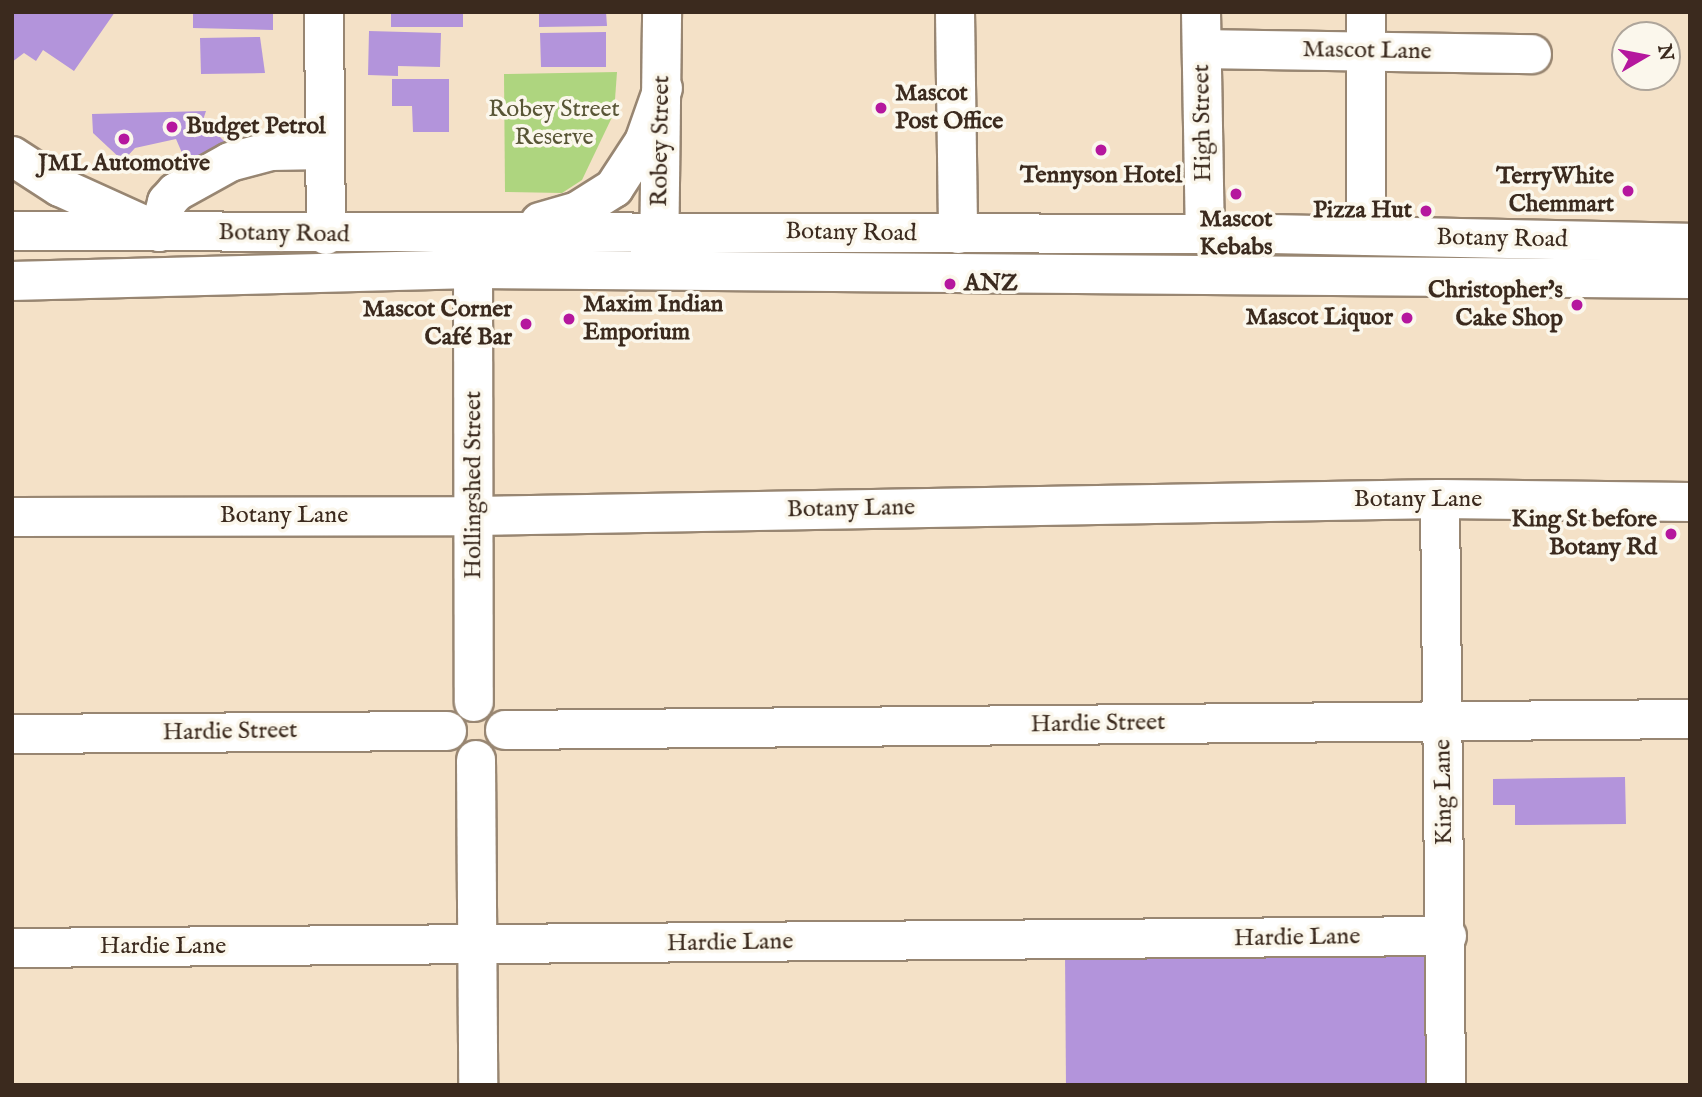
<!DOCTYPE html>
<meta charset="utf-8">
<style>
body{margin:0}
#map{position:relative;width:1702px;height:1097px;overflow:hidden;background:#f4e1c7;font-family:"IM FELL English",serif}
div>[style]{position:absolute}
.green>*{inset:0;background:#aed57f}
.building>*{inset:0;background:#b394db}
.roads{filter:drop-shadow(2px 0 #988672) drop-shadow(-2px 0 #988672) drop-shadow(0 2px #988672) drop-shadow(0 -2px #988672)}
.minor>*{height:38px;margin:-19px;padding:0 19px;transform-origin:19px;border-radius:19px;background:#fff}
.major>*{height:38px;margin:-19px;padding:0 19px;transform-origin:19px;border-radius:19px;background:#fff}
.dots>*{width:19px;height:19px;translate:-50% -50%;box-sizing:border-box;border:4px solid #fbf7ec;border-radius:50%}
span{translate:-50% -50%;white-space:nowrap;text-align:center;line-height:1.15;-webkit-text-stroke:7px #fbf7ec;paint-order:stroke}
.street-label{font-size:24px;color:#3b2a1e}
.poi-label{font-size:24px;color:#3b2a1e;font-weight:700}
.left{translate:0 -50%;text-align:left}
.right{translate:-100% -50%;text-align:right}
.park-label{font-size:24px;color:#585536}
.frame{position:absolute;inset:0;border:14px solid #3b2a1e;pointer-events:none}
.north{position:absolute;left:1611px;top:21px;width:70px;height:70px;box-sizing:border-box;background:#fbf7ec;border:2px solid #aea59a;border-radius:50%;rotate:80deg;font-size:19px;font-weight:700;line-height:28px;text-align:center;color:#3b2a1e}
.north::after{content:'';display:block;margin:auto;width:24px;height:32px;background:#b5179e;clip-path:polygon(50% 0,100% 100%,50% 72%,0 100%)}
</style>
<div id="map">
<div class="green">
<div style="clip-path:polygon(617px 72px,614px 113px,582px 180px,562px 193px,505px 192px,504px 74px)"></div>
</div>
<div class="building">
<div style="clip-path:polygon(12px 12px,115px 12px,74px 71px,43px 50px,36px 61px,24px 53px,12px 62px)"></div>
<div style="clip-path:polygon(193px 12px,273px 12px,273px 30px,193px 28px)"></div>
<div style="clip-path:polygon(391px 12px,463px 12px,463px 27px,391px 27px)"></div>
<div style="clip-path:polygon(539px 12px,606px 12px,607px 26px,539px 27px)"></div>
<div style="clip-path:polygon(369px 31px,441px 33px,440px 67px,398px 66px,398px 76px,368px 75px)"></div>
<div style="clip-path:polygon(606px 32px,606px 67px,541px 67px,540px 33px)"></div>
<div style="clip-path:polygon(260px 37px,265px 73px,201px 74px,200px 38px)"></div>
<div style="clip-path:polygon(392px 79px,449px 79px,449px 132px,413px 132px,412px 106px,392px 106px)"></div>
<div style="clip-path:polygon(206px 111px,203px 120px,243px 160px,198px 190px,176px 139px,135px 148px,123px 161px,93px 133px,92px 114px)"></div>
<div style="clip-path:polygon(1625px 777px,1626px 824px,1515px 825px,1515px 805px,1493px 805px,1493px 779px)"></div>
<div style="clip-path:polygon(1065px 954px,1434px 954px,1436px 1085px,1066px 1085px)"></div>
</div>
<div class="roads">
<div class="minor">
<div style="left:324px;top:12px;width:223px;rotate:89.5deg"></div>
<div style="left:955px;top:12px;width:222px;rotate:89.2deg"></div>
<div style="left:1201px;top:12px;width:222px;rotate:89deg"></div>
<div style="left:1366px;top:12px;width:224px;rotate:90deg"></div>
<div style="left:1202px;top:49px;width:330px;rotate:0.9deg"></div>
<div style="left:12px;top:156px;width:57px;rotate:32.9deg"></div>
<div style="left:60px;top:187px;width:109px;rotate:24.4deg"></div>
<div style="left:159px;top:232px;width:31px;rotate:-75deg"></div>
<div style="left:167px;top:202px;width:13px;rotate:-48deg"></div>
<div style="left:176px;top:192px;width:62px;rotate:-29.1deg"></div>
<div style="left:230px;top:162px;width:42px;rotate:-15deg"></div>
<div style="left:271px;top:151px;width:54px;rotate:-1.1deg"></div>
<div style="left:659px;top:266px;width:254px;rotate:-89.3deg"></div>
<div style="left:473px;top:269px;width:433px;rotate:89.9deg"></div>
<div style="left:1440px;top:499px;width:586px;rotate:89.41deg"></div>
<div style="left:12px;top:517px;width:463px;rotate:-0.1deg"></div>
<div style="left:475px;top:516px;width:965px;rotate:-1.01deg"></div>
<div style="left:1440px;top:499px;width:250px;rotate:0.7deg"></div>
<div style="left:505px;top:730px;width:1185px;rotate:-0.53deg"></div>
<div style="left:12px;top:734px;width:435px;rotate:-0.4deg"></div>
<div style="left:476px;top:760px;width:325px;rotate:89.6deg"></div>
<div style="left:12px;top:948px;width:1435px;rotate:-0.48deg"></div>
</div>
<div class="major">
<div style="left:540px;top:222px;width:37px;rotate:-16deg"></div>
<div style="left:576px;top:212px;width:45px;rotate:-32.3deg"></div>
<div style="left:614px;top:188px;width:55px;rotate:-56.9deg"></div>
<div style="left:644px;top:142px;width:57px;rotate:-70.6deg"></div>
<div style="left:12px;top:231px;width:1254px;rotate:0.14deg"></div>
<div style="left:1266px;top:234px;width:424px;rotate:1.2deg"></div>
<div style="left:12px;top:281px;width:461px;rotate:-1.5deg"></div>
<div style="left:473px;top:269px;width:1217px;rotate:0.47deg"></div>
</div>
</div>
<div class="dots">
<div style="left:881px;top:108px;background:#b5179e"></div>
<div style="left:172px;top:127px;background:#b5179e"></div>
<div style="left:124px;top:139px;background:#b5179e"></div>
<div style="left:1101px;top:150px;background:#b5179e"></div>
<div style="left:1628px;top:191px;background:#b5179e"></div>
<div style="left:1236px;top:194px;background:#b5179e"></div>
<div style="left:1426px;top:211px;background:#b5179e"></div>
<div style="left:950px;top:284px;background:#b5179e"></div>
<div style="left:1577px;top:305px;background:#b5179e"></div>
<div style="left:1407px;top:318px;background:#b5179e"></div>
<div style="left:569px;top:319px;background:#b5179e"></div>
<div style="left:526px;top:324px;background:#b5179e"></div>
<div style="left:1671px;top:534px;background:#b5179e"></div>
</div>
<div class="street-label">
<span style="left:1367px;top:51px;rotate:1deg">Mascot Lane</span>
<span style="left:1203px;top:123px;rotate:-91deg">High Street</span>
<span style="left:661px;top:141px;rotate:-89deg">Robey Street</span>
<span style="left:851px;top:233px;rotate:1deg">Botany Road</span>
<span style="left:284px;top:234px;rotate:1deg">Botany Road</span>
<span style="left:1502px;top:239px;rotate:1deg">Botany Road</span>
<span style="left:474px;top:485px;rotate:-90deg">Hollingshed Street</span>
<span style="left:1418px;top:500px">Botany Lane</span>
<span style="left:851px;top:509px;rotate:-1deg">Botany Lane</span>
<span style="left:284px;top:516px">Botany Lane</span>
<span style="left:1098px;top:724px;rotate:-1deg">Hardie Street</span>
<span style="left:230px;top:732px;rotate:-1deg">Hardie Street</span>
<span style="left:1444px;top:792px;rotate:-91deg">King Lane</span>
<span style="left:1297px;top:938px;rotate:-1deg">Hardie Lane</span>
<span style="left:730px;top:943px;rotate:-1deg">Hardie Lane</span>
<span style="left:163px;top:947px">Hardie Lane</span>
</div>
<div class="poi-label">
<span class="left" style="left:895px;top:108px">Mascot<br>Post Office</span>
<span class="left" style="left:186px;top:127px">Budget Petrol</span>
<span style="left:124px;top:164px">JML Automotive</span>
<span style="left:1101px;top:176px">Tennyson Hotel</span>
<span class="right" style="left:1614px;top:191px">TerryWhite<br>Chemmart</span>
<span class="right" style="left:1412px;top:211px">Pizza Hut</span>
<span style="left:1236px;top:234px">Mascot<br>Kebabs</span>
<span class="left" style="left:964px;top:284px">ANZ</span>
<span class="right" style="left:1563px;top:305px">Christopher's<br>Cake Shop</span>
<span class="left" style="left:583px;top:319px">Maxim Indian<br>Emporium</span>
<span class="right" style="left:512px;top:324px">Mascot Corner<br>Café Bar</span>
<span class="right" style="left:1393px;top:318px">Mascot Liquor</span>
<span class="right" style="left:1657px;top:534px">King St before<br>Botany Rd</span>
</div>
<div class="park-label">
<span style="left:554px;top:124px">Robey Street<br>Reserve</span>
</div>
<div class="frame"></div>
<div class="north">N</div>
</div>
